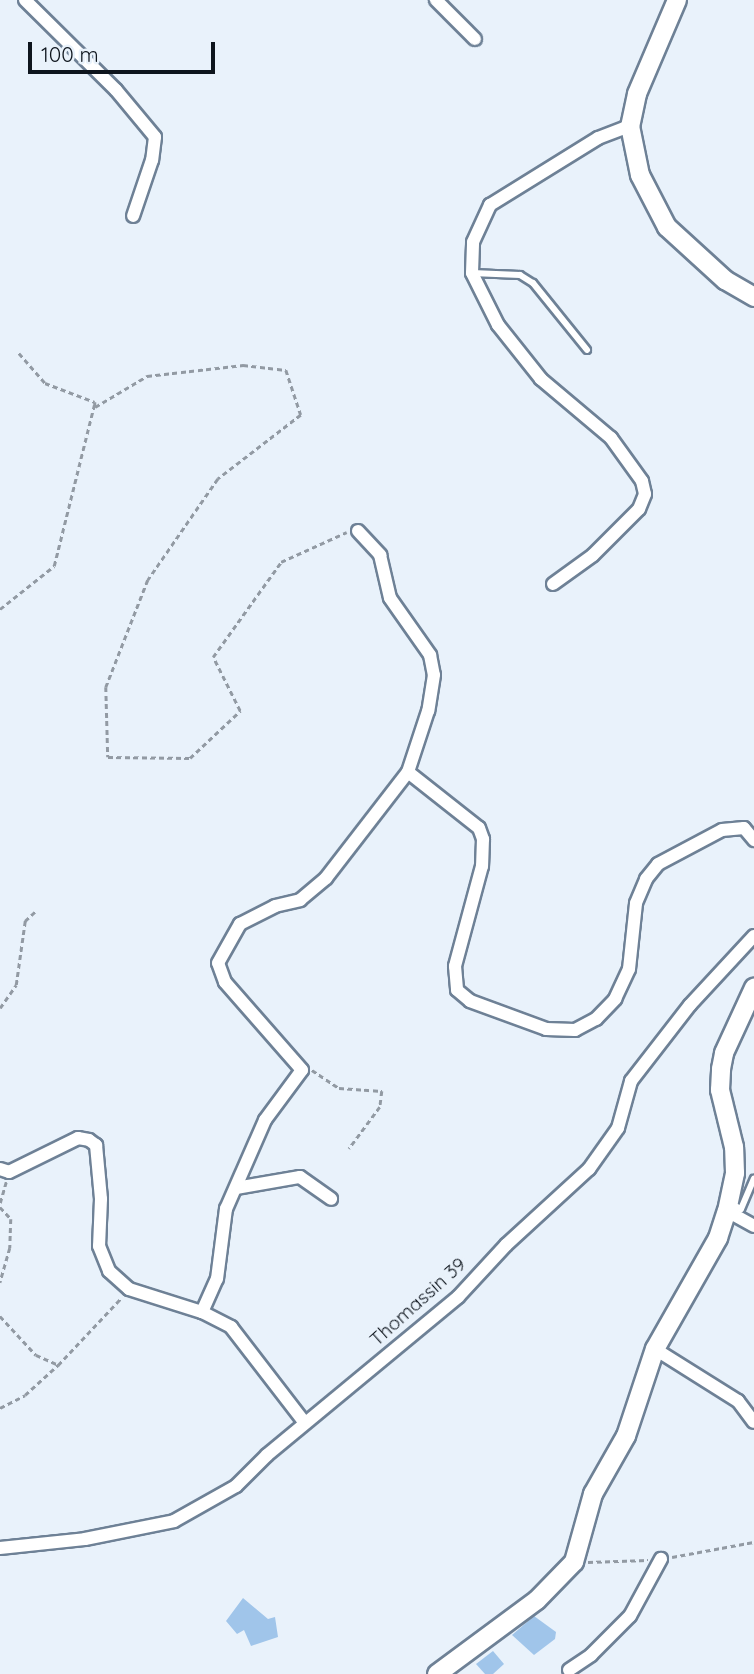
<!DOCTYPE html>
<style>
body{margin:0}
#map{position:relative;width:754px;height:1674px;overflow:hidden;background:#e9f2fb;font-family:Quicksand,sans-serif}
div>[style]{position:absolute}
.building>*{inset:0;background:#a0c5ea}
.path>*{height:2.5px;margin-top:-1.25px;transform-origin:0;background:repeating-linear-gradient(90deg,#929aa3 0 5px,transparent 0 8.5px)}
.roads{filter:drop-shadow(2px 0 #6e8196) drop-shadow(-2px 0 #6e8196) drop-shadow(0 2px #6e8196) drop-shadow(0 -2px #6e8196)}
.service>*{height:6px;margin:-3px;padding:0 3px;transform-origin:3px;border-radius:3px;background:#fff}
.minor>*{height:12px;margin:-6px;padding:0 6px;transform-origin:6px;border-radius:6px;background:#fff}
.secondary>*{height:18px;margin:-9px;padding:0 9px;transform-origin:9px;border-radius:9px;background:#fff}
span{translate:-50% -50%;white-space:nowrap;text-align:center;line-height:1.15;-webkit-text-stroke:6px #e9f2fb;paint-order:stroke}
.street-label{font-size:19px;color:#0e151d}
.scale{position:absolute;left:28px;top:42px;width:187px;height:32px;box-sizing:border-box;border:4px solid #0e151d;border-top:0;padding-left:9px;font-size:21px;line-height:24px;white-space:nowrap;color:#0e151d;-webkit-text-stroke:5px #e9f2fb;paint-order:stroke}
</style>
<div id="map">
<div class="building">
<div style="clip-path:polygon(243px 1598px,268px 1619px,275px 1617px,278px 1637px,251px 1646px,244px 1630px,237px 1634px,226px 1621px)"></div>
<div style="clip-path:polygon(534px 1616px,556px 1632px,555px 1639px,534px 1655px,512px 1635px)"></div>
<div style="clip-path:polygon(493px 1651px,504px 1664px,493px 1674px,485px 1674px,476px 1664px)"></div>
</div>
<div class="path">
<div style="left:19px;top:353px;width:40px;rotate:49deg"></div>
<div style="left:45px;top:383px;width:53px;rotate:20.8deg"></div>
<div style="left:95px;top:402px;width:5px;rotate:90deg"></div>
<div style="left:95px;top:407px;width:61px;rotate:-30.8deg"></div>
<div style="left:147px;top:376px;width:97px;rotate:-6.5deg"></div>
<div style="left:243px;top:365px;width:43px;rotate:6.6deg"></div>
<div style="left:286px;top:370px;width:47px;rotate:71.6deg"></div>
<div style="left:301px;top:415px;width:105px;rotate:142.4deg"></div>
<div style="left:218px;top:479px;width:123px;rotate:124.7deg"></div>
<div style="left:148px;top:580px;width:115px;rotate:111.4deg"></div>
<div style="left:106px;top:687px;width:70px;rotate:88.4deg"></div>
<div style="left:108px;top:757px;width:82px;rotate:0.7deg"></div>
<div style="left:190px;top:758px;width:69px;rotate:-43.2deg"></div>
<div style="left:240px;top:711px;width:60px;rotate:-116.6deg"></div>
<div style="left:213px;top:657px;width:117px;rotate:-54.4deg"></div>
<div style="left:281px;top:562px;width:72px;rotate:-24.4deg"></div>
<div style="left:0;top:609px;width:69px;rotate:-38.5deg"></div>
<div style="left:54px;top:566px;width:166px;rotate:-76deg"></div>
<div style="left:0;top:1008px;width:28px;rotate:-55deg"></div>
<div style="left:16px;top:985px;width:65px;rotate:-82deg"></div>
<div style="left:25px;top:921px;width:16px;rotate:-43deg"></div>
<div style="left:312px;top:1070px;width:32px;rotate:34deg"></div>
<div style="left:339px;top:1088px;width:43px;rotate:4deg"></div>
<div style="left:382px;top:1091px;width:16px;rotate:97deg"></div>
<div style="left:380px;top:1107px;width:52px;rotate:126.4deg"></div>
<div style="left:0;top:1203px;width:22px;rotate:-74deg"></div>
<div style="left:0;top:1207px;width:16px;rotate:47deg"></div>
<div style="left:11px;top:1219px;width:29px;rotate:92deg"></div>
<div style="left:10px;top:1248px;width:36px;rotate:106deg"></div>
<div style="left:0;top:1316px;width:53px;rotate:47.3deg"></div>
<div style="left:36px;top:1355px;width:24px;rotate:24deg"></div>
<div style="left:58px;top:1365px;width:93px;rotate:-46.7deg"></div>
<div style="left:0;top:1408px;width:28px;rotate:-27deg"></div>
<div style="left:25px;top:1395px;width:45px;rotate:-42.3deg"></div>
<div style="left:672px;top:1557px;width:83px;rotate:-10.4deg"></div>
<div style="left:588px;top:1562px;width:60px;rotate:-1.9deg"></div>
</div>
<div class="roads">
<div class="service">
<div style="left:472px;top:273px;width:48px;rotate:2.4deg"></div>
<div style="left:520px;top:275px;width:15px;rotate:32deg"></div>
<div style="left:533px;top:283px;width:86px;rotate:51.1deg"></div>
<div style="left:731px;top:1204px;width:11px;rotate:27deg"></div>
<div style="left:741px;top:1209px;width:33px;rotate:-67deg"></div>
</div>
<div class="minor">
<div style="left:25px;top:0;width:128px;rotate:44.7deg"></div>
<div style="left:116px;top:90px;width:61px;rotate:50.3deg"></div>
<div style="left:155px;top:137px;width:23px;rotate:97deg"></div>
<div style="left:152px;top:160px;width:59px;rotate:108.7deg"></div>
<div style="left:436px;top:0;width:55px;rotate:45deg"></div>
<div style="left:358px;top:531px;width:33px;rotate:47deg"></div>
<div style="left:380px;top:555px;width:44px;rotate:76.9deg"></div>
<div style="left:390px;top:598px;width:70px;rotate:54.9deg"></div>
<div style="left:430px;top:655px;width:20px;rotate:79deg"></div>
<div style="left:434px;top:675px;width:36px;rotate:99deg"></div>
<div style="left:428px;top:711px;width:64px;rotate:108.2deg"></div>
<div style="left:408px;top:772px;width:90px;rotate:38.3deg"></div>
<div style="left:479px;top:828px;width:12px;rotate:70deg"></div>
<div style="left:483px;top:839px;width:27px;rotate:92deg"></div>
<div style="left:482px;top:866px;width:104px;rotate:105.1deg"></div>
<div style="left:455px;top:966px;width:24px;rotate:85deg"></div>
<div style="left:457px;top:990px;width:17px;rotate:40deg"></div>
<div style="left:470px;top:1001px;width:81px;rotate:20.2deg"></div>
<div style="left:546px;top:1029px;width:29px;rotate:2deg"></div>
<div style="left:575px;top:1030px;width:24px;rotate:-28deg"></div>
<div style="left:596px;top:1019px;width:28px;rotate:-46deg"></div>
<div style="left:615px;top:999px;width:33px;rotate:-65deg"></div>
<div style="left:629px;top:969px;width:66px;rotate:-83.9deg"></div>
<div style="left:636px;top:903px;width:26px;rotate:-67deg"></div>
<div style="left:646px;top:879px;width:19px;rotate:-51deg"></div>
<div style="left:658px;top:864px;width:72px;rotate:-28deg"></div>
<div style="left:722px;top:830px;width:22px;rotate:-5deg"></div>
<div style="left:744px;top:828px;width:16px;rotate:50deg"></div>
<div style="left:553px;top:584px;width:49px;rotate:-35.9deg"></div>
<div style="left:593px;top:555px;width:65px;rotate:-45deg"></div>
<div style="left:639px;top:509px;width:16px;rotate:-68deg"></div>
<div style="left:645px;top:494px;width:13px;rotate:-103deg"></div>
<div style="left:642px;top:481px;width:53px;rotate:-125.8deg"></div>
<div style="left:611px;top:438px;width:92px;rotate:-139.9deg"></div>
<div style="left:541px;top:379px;width:69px;rotate:-128.5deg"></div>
<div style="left:498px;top:325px;width:58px;rotate:-116.6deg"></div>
<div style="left:472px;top:273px;width:31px;rotate:-88deg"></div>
<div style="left:473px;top:242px;width:41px;rotate:-65.3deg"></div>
<div style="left:490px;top:205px;width:127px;rotate:-31.8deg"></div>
<div style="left:598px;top:138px;width:34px;rotate:-21deg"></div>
<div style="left:0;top:1169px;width:9px;rotate:18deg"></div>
<div style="left:9px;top:1172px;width:77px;rotate:-26.2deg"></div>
<div style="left:78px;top:1138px;width:11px;rotate:10deg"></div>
<div style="left:89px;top:1140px;width:9px;rotate:36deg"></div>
<div style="left:96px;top:1145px;width:54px;rotate:84.7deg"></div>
<div style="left:101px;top:1199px;width:47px;rotate:92.4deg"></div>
<div style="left:99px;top:1246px;width:27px;rotate:68deg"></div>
<div style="left:109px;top:1271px;width:27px;rotate:42deg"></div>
<div style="left:129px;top:1289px;width:77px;rotate:17.5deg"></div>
<div style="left:202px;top:1312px;width:33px;rotate:27deg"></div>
<div style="left:231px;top:1327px;width:121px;rotate:52.4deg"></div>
<div style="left:236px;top:1188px;width:65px;rotate:-9.8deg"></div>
<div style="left:300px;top:1177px;width:38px;rotate:35deg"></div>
<div style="left:727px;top:1211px;width:31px;rotate:29deg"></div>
<div style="left:202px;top:1312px;width:36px;rotate:-66deg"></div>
<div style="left:217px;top:1279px;width:71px;rotate:-82.7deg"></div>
<div style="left:226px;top:1209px;width:97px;rotate:-66.3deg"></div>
<div style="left:265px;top:1120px;width:62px;rotate:-53.5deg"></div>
<div style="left:302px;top:1070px;width:117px;rotate:-131.2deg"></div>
<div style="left:225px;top:982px;width:20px;rotate:-110deg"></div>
<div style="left:218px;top:963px;width:45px;rotate:-60.6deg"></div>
<div style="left:240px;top:924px;width:39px;rotate:-27deg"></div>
<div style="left:275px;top:906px;width:26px;rotate:-13deg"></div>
<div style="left:300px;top:900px;width:34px;rotate:-40deg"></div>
<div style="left:326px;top:878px;width:134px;rotate:-52.3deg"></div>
<div style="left:655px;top:1349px;width:98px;rotate:32.1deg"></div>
<div style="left:738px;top:1401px;width:26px;rotate:53deg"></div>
<div style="left:0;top:1548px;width:85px;rotate:-6deg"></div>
<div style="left:85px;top:1539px;width:91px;rotate:-11.4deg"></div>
<div style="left:174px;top:1521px;width:71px;rotate:-29.4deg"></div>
<div style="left:236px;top:1486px;width:44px;rotate:-45deg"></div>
<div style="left:267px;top:1455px;width:248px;rotate:-39.6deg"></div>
<div style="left:458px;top:1297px;width:71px;rotate:-47.3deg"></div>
<div style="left:506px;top:1245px;width:113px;rotate:-42.5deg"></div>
<div style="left:589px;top:1169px;width:50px;rotate:-54.7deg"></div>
<div style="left:618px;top:1128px;width:49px;rotate:-74.5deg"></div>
<div style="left:631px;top:1081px;width:96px;rotate:-52.2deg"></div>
<div style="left:690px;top:1005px;width:94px;rotate:-47.2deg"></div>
<div style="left:569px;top:1670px;width:27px;rotate:-34deg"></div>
<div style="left:591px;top:1655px;width:55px;rotate:-45deg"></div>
<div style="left:630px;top:1616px;width:65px;rotate:-61.5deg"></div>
</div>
<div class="secondary">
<div style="left:677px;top:0;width:102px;rotate:113.1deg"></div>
<div style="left:637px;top:94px;width:33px;rotate:102deg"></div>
<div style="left:630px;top:126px;width:50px;rotate:78.5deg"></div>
<div style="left:640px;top:175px;width:59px;rotate:62.6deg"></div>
<div style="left:667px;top:227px;width:79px;rotate:42.4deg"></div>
<div style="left:725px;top:280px;width:34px;rotate:30deg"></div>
<div style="left:437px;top:1674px;width:124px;rotate:-36.5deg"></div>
<div style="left:537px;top:1600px;width:53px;rotate:-45.8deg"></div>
<div style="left:574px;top:1562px;width:71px;rotate:-74.4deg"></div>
<div style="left:593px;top:1494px;width:67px;rotate:-60.4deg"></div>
<div style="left:626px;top:1436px;width:92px;rotate:-71.6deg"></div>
<div style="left:655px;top:1349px;width:128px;rotate:-60.4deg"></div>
<div style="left:718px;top:1238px;width:28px;rotate:-72deg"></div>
<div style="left:727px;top:1211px;width:39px;rotate:-78deg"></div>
<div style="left:735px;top:1173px;width:26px;rotate:-92deg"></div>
<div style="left:734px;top:1147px;width:59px;rotate:-103.8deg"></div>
<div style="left:720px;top:1090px;width:21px;rotate:-87deg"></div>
<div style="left:721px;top:1069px;width:16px;rotate:-79deg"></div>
<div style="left:724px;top:1053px;width:72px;rotate:-65.2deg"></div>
</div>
</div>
<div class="street-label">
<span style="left:418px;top:1302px;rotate:-42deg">Thomassin 39</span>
</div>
<div class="scale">100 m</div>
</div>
